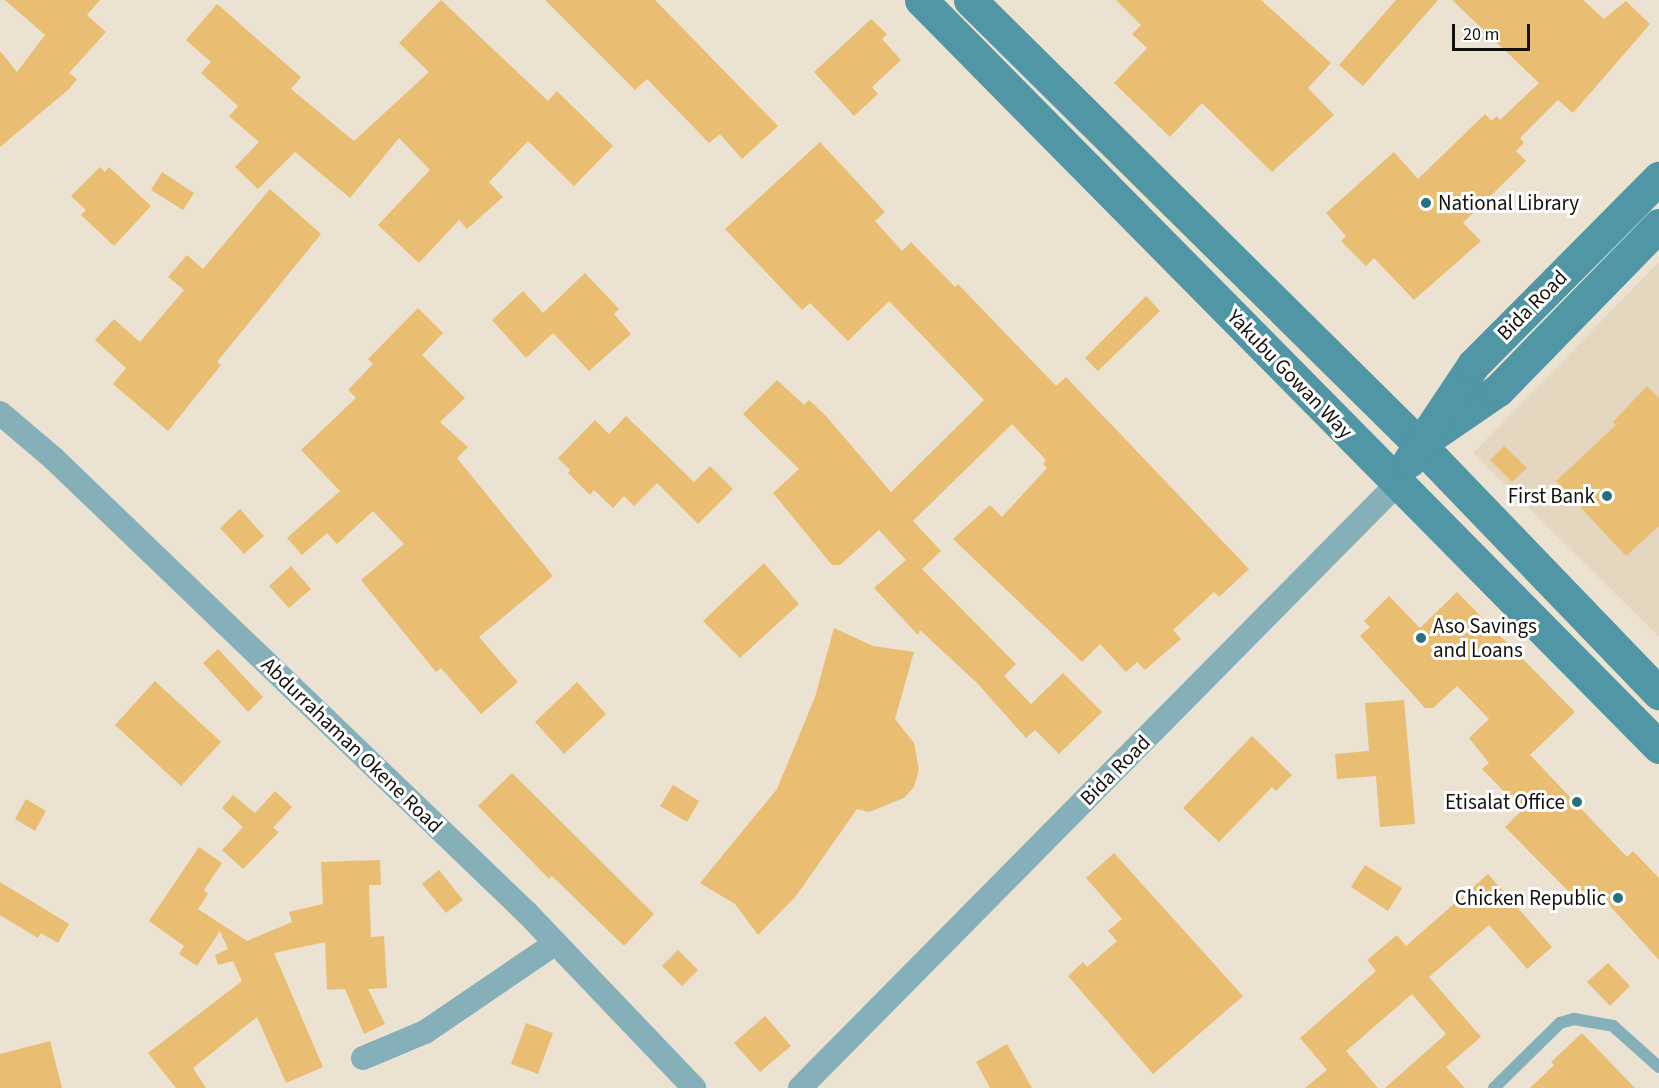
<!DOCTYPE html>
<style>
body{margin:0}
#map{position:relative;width:1659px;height:1088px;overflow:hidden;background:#ebe2d1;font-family:"Source Sans 3",sans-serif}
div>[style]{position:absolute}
.built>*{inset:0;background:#e4d6bf}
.building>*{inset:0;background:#e9be72}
.lane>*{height:12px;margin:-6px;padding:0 6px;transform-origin:6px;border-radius:6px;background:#85b0b9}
.street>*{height:24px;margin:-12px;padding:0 12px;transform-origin:12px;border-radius:12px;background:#85b0b9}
.secondary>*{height:33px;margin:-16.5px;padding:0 16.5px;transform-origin:16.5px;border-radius:16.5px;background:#5196a4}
.dots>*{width:16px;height:16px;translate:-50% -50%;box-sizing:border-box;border:3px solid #fff;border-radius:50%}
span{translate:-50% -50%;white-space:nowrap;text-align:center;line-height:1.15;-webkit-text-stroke:6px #fff;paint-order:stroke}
.poi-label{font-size:21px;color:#14110c}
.left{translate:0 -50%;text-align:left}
.right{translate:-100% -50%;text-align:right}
.street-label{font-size:21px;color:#14110c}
.scale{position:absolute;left:1452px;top:24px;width:78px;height:27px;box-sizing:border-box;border:3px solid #14110c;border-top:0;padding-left:8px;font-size:18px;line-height:21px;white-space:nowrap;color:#14110c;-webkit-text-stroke:4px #fff;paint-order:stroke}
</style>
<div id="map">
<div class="built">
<div style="clip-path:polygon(1659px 262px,1659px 637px,1473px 453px)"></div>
</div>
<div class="building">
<div style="clip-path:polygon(5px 0,100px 0,87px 15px,106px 32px,69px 73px,77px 79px,69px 89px,0 147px,0 51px,17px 72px,45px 35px)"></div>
<div style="clip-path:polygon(441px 0,548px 101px,557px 91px,613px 146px,574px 186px,528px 141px,489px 182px,503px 197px,467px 229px,459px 220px,419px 263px,378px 225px,430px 170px,399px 138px,350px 198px,295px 152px,258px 189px,235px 167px,259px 142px,229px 116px,238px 106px,201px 73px,211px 62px,186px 40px,217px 4px,301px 77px,291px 89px,354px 141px,429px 72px,399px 43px)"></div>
<div style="clip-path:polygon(545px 0,655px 0,778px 126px,742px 159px,720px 134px,709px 143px,647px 79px,635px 90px)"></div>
<div style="clip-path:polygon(1116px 0,1261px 0,1331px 63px,1308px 88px,1334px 115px,1272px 172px,1202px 103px,1170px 137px,1114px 83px,1147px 48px,1132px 34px,1141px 25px)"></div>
<div style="clip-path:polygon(1396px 0,1438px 0,1363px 86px,1339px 65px)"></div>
<div style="clip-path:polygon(1452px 0,1583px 0,1604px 19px,1626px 1px,1650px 24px,1573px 113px,1558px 100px,1520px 138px,1524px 143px,1516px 151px,1526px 161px,1463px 223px,1481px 241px,1414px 300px,1374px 258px,1366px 266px,1341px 241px,1346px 236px,1326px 213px,1394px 152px,1418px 179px,1485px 114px,1491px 121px,1497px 116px,1500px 120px,1539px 83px)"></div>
<div style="clip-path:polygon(871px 19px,887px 34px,882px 39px,901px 60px,872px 87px,878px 94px,854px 116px,814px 72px)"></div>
<div style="clip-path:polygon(820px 142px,885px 212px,875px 221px,902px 251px,911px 242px,955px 287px,958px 284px,1056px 386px,1066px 377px,1249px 569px,1219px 597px,1214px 592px,1173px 630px,1181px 639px,1145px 670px,1137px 662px,1126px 672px,1100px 644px,1082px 662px,953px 539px,990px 505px,1002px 517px,1047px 468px,1043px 464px,1046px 460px,1012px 424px,913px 521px,941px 551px,922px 569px,1016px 664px,1004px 676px,1031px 704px,1063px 673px,1102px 712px,1059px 754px,1035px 730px,1026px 738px,978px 684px,920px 630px,918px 635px,874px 588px,906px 560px,879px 530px,840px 565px,832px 565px,773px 493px,799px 469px,743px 414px,777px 380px,804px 405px,809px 400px,826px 416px,891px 492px,984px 400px,889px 301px,848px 341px,810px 303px,802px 310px,725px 229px)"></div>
<div style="clip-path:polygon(100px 167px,105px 172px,109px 167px,151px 206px,114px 246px,81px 215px,86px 210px,71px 196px)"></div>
<div style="clip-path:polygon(162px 172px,194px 193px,183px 210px,151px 190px)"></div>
<div style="clip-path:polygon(270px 189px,321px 234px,217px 362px,221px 365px,168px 431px,113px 384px,126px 368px,95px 340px,114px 319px,140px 342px,184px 290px,168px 277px,187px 255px,203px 269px)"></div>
<div style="clip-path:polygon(585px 273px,619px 309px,614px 314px,631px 334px,589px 371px,553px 333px,526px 358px,492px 320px,523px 291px,543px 313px)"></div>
<div style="clip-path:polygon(1146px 296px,1160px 311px,1098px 371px,1085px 358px)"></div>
<div style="clip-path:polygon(418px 308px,443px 333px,422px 355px,465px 398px,440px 422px,468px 447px,457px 458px,553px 576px,479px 637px,518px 682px,481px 714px,441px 668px,436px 672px,361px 580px,404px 544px,373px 511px,337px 544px,327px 533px,302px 555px,287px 538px,340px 491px,301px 450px,356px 398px,348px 390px,373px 364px,368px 359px)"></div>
<div style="clip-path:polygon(1647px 386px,1659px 398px,1659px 526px,1626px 556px,1556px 481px,1616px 425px,1613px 422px)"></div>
<div style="clip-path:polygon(626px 416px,694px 482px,710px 466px,733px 489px,698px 524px,657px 483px,634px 506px,624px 496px,613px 508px,594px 490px,590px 495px,568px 473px,570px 470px,558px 458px,595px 420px,609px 434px)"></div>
<div style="clip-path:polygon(1504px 446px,1527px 468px,1512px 482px,1490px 460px)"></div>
<div style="clip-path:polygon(240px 509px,264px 536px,244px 554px,220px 528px)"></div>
<div style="clip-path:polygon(764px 563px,799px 604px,740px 658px,703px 621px)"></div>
<div style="clip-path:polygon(291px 566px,311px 589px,289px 608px,269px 586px)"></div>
<div style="clip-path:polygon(1457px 592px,1575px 712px,1530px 755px,1627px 857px,1633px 851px,1659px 878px,1659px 960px,1591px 885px,1576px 899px,1505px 827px,1522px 810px,1482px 769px,1489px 763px,1469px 738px,1489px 719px,1457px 686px,1433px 708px,1425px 708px,1360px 636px,1370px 627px,1364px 621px,1389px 596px,1420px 628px)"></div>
<div style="clip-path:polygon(834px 628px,873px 646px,914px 652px,895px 719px,914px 743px,919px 770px,914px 787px,904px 798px,869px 812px,857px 809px,796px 896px,758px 935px,735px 904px,700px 883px,777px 789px,815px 697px)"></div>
<div style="clip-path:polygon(218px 649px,263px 697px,248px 712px,203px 663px)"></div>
<div style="clip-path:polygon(155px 681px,221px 742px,181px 786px,115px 725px)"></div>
<div style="clip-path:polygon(577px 682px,606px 714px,564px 754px,535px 722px)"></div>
<div style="clip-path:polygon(1404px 700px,1415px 824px,1380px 827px,1376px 776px,1337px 779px,1335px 754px,1369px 751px,1365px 703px)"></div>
<div style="clip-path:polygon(1252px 736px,1292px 775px,1276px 791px,1272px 787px,1219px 842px,1183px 808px)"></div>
<div style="clip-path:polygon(512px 773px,654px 914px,624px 946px,552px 876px,549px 879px,478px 806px)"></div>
<div style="clip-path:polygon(673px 785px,699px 801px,687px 822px,660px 806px)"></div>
<div style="clip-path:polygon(275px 791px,292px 807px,273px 828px,279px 832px,243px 869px,222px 850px,243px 827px,222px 808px,233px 795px,255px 813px)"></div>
<div style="clip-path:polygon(26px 799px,46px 811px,35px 831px,15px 819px)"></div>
<div style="clip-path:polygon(199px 847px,222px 863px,204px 890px,208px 894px,198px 909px,247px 941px,292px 922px,289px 912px,323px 904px,321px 862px,380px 860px,381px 885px,369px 885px,371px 937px,384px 936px,387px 988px,368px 989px,385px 1024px,364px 1034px,345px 989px,327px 990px,325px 942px,274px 953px,323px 1067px,286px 1083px,257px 1017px,193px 1068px,206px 1088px,176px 1088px,148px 1053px,242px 981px,233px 961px,218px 965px,215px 955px,228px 949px,220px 931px,197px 966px,179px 954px,184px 946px,149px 921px)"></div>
<div style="clip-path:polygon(1114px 853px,1243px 996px,1153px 1074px,1068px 976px,1083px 962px,1087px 967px,1117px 941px,1108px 931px,1122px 919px,1086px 878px)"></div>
<div style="clip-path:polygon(1365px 865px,1402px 888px,1388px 911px,1351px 887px)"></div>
<div style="clip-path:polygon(439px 870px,463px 900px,446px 913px,422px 884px)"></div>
<div style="clip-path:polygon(1488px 874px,1552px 947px,1527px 969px,1489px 925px,1429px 977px,1481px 1037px,1446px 1067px,1465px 1088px,1385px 1088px,1446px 1034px,1412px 994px,1346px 1051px,1378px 1088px,1305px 1088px,1327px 1070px,1300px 1038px,1376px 971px,1367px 960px,1397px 935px,1406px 946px)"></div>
<div style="clip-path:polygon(0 882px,69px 924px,58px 943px,41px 933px,38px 938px,0 915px)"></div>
<div style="clip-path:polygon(678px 950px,698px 970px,682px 986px,662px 966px)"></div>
<div style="clip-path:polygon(1608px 963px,1630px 986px,1610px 1006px,1587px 982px)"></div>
<div style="clip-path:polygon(765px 1016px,791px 1046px,760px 1072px,734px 1043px)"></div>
<div style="clip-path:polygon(526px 1023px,553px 1033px,538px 1074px,511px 1064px)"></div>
<div style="clip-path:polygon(1582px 1033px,1635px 1088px,1530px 1088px,1554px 1065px,1551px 1062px)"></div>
<div style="clip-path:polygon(50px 1041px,62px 1088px,0 1088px,0 1054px)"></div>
<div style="clip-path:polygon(1007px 1044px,1032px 1088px,990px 1088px,976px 1062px)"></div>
</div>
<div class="lane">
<div style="left:1494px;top:1088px;width:93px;rotate:-44.6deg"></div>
<div style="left:1560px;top:1023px;width:15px;rotate:-16deg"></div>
<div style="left:1574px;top:1019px;width:40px;rotate:10deg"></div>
<div style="left:1613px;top:1026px;width:62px;rotate:41.7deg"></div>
</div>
<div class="street">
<div style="left:0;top:413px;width:70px;rotate:40.3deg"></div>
<div style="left:53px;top:458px;width:657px;rotate:43.83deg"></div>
<div style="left:527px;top:913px;width:242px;rotate:46.3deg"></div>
<div style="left:363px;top:1058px;width:67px;rotate:-22.8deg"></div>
<div style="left:425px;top:1032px;width:158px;rotate:-34.2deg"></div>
<div style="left:800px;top:1088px;width:849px;rotate:-45.33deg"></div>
</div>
<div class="secondary">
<div style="left:921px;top:0;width:1050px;rotate:45.35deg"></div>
<div style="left:970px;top:0;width:631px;rotate:44.68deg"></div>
<div style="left:1419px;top:444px;width:346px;rotate:46.1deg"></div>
<div style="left:1435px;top:433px;width:76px;rotate:-34.3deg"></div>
<div style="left:1498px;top:390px;width:231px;rotate:-45.7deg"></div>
<div style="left:1409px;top:461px;width:115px;rotate:-56.3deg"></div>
<div style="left:1473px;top:365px;width:264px;rotate:-45.2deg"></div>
</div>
<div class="dots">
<div style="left:1426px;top:203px;background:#286f7c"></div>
<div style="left:1607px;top:496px;background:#286f7c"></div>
<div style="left:1421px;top:638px;background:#286f7c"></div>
<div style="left:1577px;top:802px;background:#286f7c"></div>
<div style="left:1618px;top:898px;background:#286f7c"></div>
</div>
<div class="poi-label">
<span class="left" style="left:1438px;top:203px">National Library</span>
<span class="right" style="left:1595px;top:496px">First Bank</span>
<span class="left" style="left:1433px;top:638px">Aso Savings<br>and Loans</span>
<span class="right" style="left:1565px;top:802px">Etisalat Office</span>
<span class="right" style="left:1606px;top:898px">Chicken Republic</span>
</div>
<div class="street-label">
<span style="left:1532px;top:305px;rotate:-45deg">Bida Road</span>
<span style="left:1290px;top:374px;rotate:46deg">Yakubu Gowan Way</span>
<span style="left:352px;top:745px;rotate:44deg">Abdurrahaman Okene Road</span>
<span style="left:1115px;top:770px;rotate:-45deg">Bida Road</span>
</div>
<div class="scale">20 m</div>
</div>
